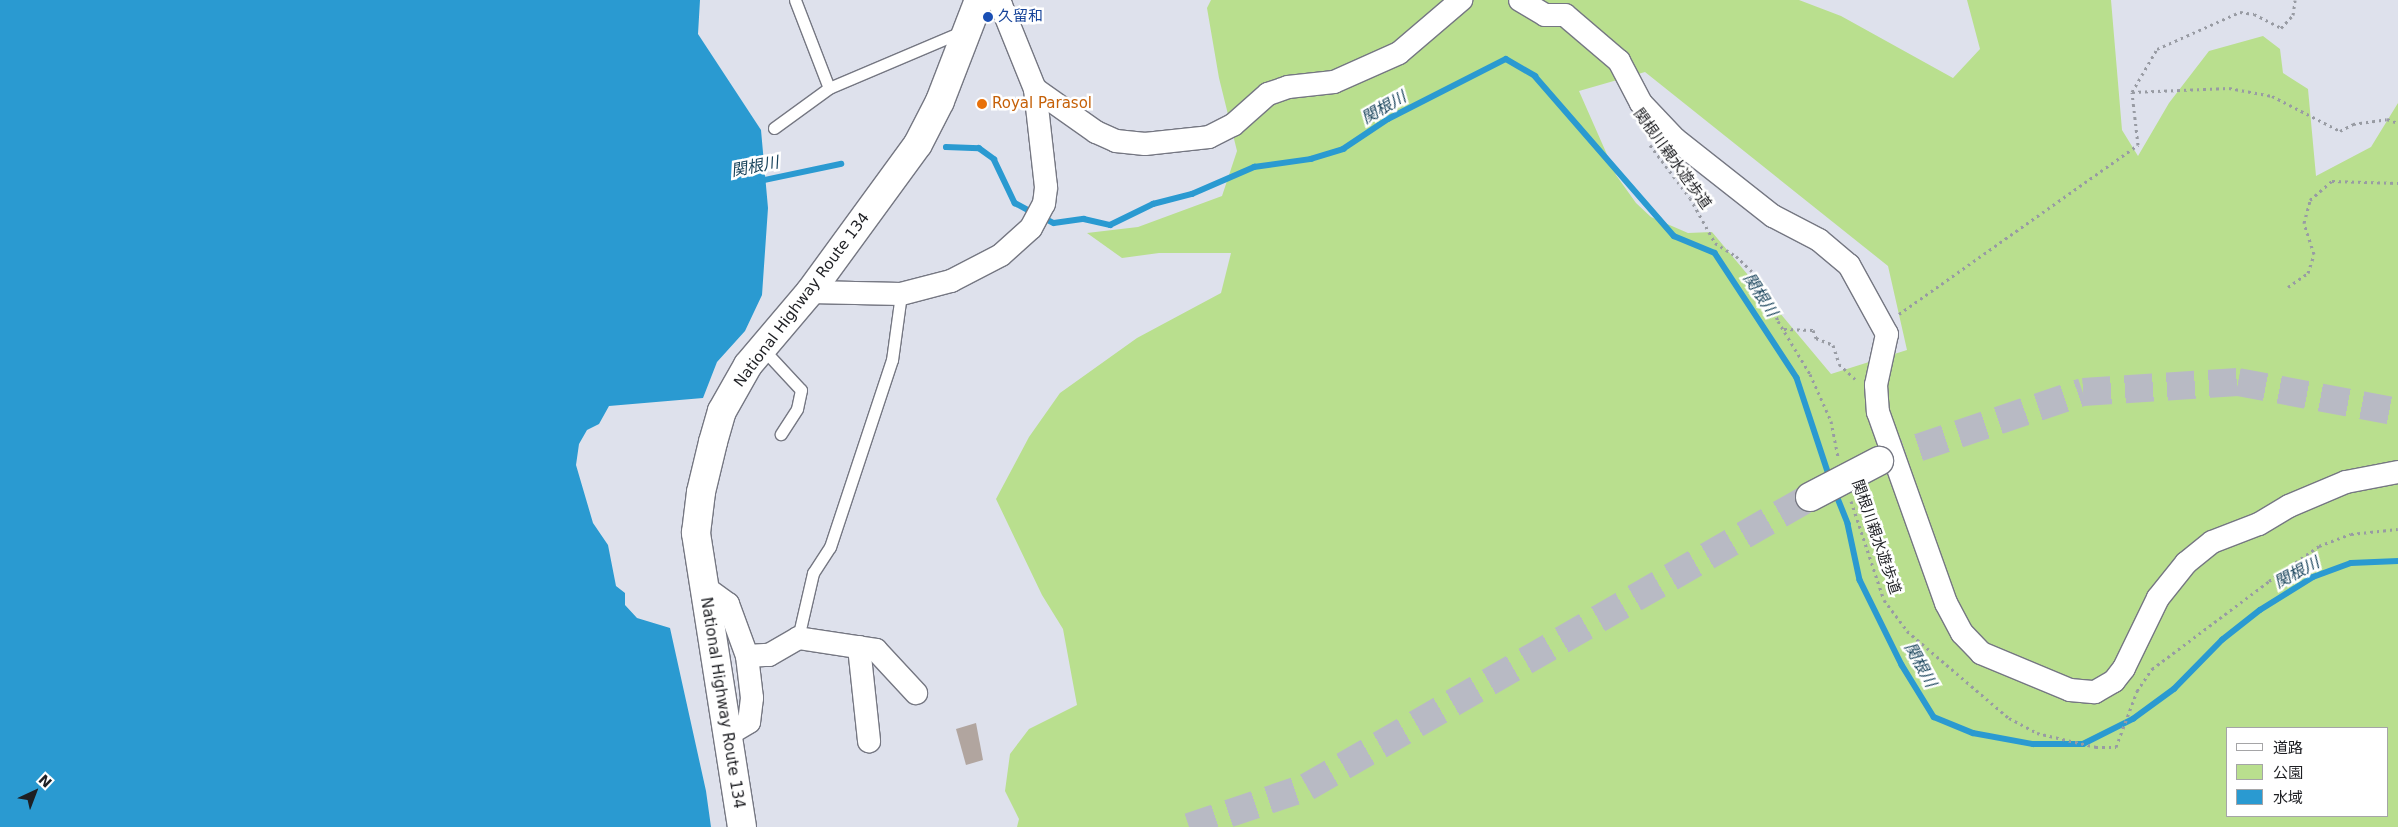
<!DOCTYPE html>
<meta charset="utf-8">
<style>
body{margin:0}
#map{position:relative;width:2398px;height:827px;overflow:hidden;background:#dee1ec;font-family:"DejaVu Sans","Noto Sans JP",sans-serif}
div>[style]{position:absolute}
.green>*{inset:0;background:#b9df8e}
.water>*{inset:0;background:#2a9ad1}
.stream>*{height:5.5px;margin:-2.75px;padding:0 2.75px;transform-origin:2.75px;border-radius:2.75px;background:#2a9ad1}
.building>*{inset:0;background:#b1a59f}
.secondary-tunnel>*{height:28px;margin-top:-14px;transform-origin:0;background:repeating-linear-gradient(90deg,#b8bac4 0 28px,transparent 0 42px)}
.path>*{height:3px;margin-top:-1.5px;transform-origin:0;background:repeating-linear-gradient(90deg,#989ba3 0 2.5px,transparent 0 6.5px)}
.roads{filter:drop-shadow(1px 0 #757782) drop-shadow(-1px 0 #757782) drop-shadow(0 1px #757782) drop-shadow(0 -1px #757782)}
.lane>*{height:11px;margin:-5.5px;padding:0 5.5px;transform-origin:5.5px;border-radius:5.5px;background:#fff}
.street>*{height:22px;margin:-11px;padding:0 11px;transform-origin:11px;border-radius:11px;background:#fff}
.highway>*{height:28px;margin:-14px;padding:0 14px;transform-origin:14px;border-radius:14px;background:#fff}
.bridges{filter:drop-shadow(1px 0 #757782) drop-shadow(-1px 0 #757782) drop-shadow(0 1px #757782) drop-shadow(0 -1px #757782)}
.secondary-bridge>*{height:28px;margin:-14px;padding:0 14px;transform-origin:14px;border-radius:14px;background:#fff}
.dots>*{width:14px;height:14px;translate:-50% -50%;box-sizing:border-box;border:2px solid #fff;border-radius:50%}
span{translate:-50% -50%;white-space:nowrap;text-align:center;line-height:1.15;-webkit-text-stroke:5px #fff;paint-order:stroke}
.transit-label{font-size:15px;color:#164399}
.left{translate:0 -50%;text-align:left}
.food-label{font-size:15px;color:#c56008}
.street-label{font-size:15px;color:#1e1f23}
.water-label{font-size:16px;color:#18435b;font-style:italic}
.legend{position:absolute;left:2226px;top:727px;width:162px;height:90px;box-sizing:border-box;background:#fff;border:1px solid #a5a5a7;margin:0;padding:6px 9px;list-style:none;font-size:15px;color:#1e1f23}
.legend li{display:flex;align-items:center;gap:10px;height:25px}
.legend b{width:25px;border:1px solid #a5a5a7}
.north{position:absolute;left:10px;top:767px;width:50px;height:50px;-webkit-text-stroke:4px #fff;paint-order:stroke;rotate:43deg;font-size:14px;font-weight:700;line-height:20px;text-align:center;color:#1e1f23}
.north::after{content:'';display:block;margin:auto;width:18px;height:22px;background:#1e1f23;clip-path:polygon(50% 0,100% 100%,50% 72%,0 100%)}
</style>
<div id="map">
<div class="green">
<div style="clip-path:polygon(evenodd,1211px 0,1799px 0,1841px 16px,1953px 78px,1980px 49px,1967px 0,2111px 0,2122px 130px,2138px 156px,2169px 103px,2209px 51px,2263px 36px,2280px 49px,2283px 73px,2308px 89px,2316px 176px,2371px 147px,2398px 103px,2398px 827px,1017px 827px,1019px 819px,1005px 791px,1010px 754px,1029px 729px,1077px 705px,1063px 629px,1042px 595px,996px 499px,1029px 437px,1060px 393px,1137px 338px,1221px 293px,1231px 253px,1159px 253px,1122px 258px,1087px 233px,1138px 227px,1222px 196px,1237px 151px,1219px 78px,1207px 8px,1211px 0,1645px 72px,1888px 266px,1907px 350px,1831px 374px,1712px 232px,1688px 233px,1651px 217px,1636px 203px,1616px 175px,1579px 91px,1645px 72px,1211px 0,2227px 728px,2387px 728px,2387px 816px,2227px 816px,2227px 728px)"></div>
</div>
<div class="water">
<div style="clip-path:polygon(0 0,700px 0,698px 34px,761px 130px,768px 208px,762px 295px,745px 331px,717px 362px,703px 398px,609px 406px,599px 424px,587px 430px,579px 444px,576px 465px,593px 523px,608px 545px,616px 586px,625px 593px,625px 605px,637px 618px,670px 628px,706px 791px,711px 827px,0 827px)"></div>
</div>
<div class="stream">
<div style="left:946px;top:147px;width:33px;rotate:2deg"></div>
<div style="left:979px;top:148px;width:19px;rotate:36deg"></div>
<div style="left:994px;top:159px;width:49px;rotate:64.5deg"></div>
<div style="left:1015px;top:203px;width:21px;rotate:28deg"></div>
<div style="left:760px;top:181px;width:83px;rotate:-11.9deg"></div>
<div style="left:1042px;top:217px;width:13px;rotate:27deg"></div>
<div style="left:1054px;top:223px;width:30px;rotate:-8deg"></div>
<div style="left:1084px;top:219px;width:27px;rotate:13deg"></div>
<div style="left:1110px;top:225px;width:48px;rotate:-26deg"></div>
<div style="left:1153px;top:204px;width:40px;rotate:-14.4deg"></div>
<div style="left:1192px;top:194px;width:68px;rotate:-23.5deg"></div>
<div style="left:1254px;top:167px;width:58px;rotate:-8deg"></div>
<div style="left:1311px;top:159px;width:34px;rotate:-17deg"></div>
<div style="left:1343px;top:149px;width:54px;rotate:-33.7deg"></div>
<div style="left:1388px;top:119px;width:132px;rotate:-27deg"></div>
<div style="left:1506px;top:59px;width:34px;rotate:30deg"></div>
<div style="left:1535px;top:76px;width:212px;rotate:49deg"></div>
<div style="left:1674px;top:236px;width:44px;rotate:22.5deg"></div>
<div style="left:1715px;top:253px;width:149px;rotate:56.7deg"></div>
<div style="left:1797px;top:378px;width:105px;rotate:71.7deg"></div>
<div style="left:1835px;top:491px;width:35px;rotate:68deg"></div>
<div style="left:1848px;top:524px;width:57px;rotate:77.9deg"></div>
<div style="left:1860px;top:580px;width:95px;rotate:63.7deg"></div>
<div style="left:1902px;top:665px;width:61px;rotate:58.4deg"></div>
<div style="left:1934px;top:717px;width:42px;rotate:22.3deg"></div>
<div style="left:1973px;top:733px;width:61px;rotate:10.4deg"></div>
<div style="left:2033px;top:744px;width:50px"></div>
<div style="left:2083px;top:744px;width:56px;rotate:-26.6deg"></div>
<div style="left:2133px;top:719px;width:51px;rotate:-36.2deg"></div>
<div style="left:2174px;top:689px;width:69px;rotate:-45.6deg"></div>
<div style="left:2222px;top:640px;width:48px;rotate:-38.3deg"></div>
<div style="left:2260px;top:610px;width:62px;rotate:-31.9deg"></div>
<div style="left:2313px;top:577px;width:40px;rotate:-20.2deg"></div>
<div style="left:2351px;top:563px;width:47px;rotate:-2.4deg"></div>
</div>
<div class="building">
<div style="clip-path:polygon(976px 723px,983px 760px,966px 765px,956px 729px)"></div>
</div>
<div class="secondary-tunnel">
<div style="left:1879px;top:461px;width:215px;rotate:-18.7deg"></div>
<div style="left:2083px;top:392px;width:155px;rotate:-3.7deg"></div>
<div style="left:2238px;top:382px;width:163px;rotate:10.6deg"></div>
<div style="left:1189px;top:827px;width:125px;rotate:-18.7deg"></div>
<div style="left:1307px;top:787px;width:581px;rotate:-29.97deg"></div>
</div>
<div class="path">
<div style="left:2132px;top:92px;width:97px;rotate:-2.4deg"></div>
<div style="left:2229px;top:88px;width:44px;rotate:10.5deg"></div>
<div style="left:2272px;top:96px;width:76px;rotate:27.2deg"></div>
<div style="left:2340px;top:131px;width:15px;rotate:-28deg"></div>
<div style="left:2353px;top:124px;width:34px;rotate:-8deg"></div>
<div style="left:2387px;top:119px;width:12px;rotate:20deg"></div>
<div style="left:1650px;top:145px;width:66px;rotate:53deg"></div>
<div style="left:1690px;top:198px;width:51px;rotate:60.9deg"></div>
<div style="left:1715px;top:243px;width:25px;rotate:32deg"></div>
<div style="left:1736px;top:256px;width:36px;rotate:44deg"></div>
<div style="left:1762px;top:281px;width:43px;rotate:68.2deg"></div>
<div style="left:1778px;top:321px;width:62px;rotate:58.9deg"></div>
<div style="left:1810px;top:374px;width:51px;rotate:65.9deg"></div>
<div style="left:1831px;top:421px;width:37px;rotate:79deg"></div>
<div style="left:2288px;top:287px;width:24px;rotate:-35deg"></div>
<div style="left:2308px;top:273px;width:20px;rotate:-72deg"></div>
<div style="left:2314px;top:254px;width:33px;rotate:-108deg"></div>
<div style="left:2304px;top:223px;width:24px;rotate:-75deg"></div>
<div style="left:2310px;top:200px;width:29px;rotate:-41deg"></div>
<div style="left:2332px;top:181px;width:66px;rotate:1.7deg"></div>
<div style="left:1899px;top:314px;width:293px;rotate:-35.3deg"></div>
<div style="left:2138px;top:145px;width:53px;rotate:-96.5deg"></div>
<div style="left:2132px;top:92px;width:50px;rotate:-59.8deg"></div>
<div style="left:2157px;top:49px;width:91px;rotate:-24deg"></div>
<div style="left:2240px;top:12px;width:14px;rotate:8deg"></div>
<div style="left:2254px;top:14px;width:30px;rotate:27deg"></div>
<div style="left:2281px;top:28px;width:18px;rotate:-47deg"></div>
<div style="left:2293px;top:15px;width:15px;rotate:-82deg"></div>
<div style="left:1784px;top:329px;width:29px;rotate:2deg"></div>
<div style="left:1813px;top:330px;width:9px;rotate:69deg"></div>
<div style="left:1816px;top:338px;width:18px;rotate:22deg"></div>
<div style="left:1833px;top:345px;width:20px;rotate:72deg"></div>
<div style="left:1839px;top:364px;width:22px;rotate:43deg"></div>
<div style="left:1851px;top:501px;width:104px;rotate:71.6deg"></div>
<div style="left:1884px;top:600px;width:39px;rotate:53deg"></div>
<div style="left:1907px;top:631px;width:134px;rotate:40.5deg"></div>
<div style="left:2009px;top:718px;width:32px;rotate:28deg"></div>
<div style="left:2037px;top:733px;width:61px;rotate:13.3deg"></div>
<div style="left:2096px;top:747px;width:20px"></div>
<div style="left:2116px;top:747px;width:60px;rotate:-69.4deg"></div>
<div style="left:2137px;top:691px;width:27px;rotate:-56deg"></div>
<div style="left:2152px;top:669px;width:146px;rotate:-36.9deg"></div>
<div style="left:2269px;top:581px;width:61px;rotate:-35deg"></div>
<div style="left:2319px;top:546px;width:34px;rotate:-21deg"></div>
<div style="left:2351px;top:534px;width:47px;rotate:-6.1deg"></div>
</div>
<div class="roads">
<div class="lane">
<div style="left:795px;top:0;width:94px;rotate:68.9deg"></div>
<div style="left:774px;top:128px;width:68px;rotate:-36deg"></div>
<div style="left:829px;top:88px;width:146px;rotate:-23deg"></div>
<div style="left:762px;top:348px;width:57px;rotate:47.1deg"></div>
<div style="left:801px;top:390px;width:19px;rotate:102deg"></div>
<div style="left:797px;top:409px;width:30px;rotate:123deg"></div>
<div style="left:798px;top:638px;width:67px;rotate:-77deg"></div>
<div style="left:813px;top:573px;width:31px;rotate:-57deg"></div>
<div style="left:830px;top:547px;width:197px;rotate:-71.7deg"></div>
<div style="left:892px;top:360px;width:67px;rotate:-82.2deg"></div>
</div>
<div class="street">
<div style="left:996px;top:0;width:7px;rotate:45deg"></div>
<div style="left:1001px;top:5px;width:91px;rotate:68deg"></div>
<div style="left:1035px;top:89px;width:75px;rotate:35.2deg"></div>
<div style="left:1096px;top:132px;width:22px;rotate:24deg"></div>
<div style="left:1116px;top:141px;width:29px;rotate:6deg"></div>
<div style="left:1145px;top:144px;width:64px;rotate:-6.2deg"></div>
<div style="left:1209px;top:137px;width:27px;rotate:-27deg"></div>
<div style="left:1233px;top:125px;width:47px;rotate:-41.5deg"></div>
<div style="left:1268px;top:94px;width:21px;rotate:-19deg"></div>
<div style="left:1288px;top:87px;width:46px;rotate:-6.2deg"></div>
<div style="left:1334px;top:82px;width:71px;rotate:-24deg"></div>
<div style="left:1399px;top:53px;width:82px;rotate:-40.5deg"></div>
<div style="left:1520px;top:0;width:29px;rotate:31deg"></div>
<div style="left:1545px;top:15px;width:20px"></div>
<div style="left:1565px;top:15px;width:71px;rotate:40.4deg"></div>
<div style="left:1619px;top:61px;width:47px;rotate:62.4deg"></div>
<div style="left:1641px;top:103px;width:50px;rotate:46.6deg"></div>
<div style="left:1675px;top:139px;width:125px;rotate:38.2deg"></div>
<div style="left:1773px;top:216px;width:52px;rotate:27.6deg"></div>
<div style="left:1819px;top:240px;width:39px;rotate:40deg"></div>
<div style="left:1849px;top:265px;width:79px;rotate:61.2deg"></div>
<div style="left:1887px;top:334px;width:52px;rotate:102.2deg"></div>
<div style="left:1876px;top:385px;width:27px;rotate:86deg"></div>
<div style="left:1878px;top:412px;width:203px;rotate:70.4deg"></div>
<div style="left:1946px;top:603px;width:34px;rotate:62deg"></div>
<div style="left:1962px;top:633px;width:28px;rotate:46deg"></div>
<div style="left:1981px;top:653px;width:96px;rotate:22.6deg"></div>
<div style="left:2070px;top:690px;width:25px;rotate:5deg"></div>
<div style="left:2095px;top:692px;width:22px;rotate:-30deg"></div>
<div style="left:2114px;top:681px;width:16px;rotate:-52deg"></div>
<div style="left:2124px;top:668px;width:78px;rotate:-64.1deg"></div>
<div style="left:2158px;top:598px;width:45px;rotate:-51.3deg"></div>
<div style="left:2186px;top:563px;width:33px;rotate:-39deg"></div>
<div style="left:2212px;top:542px;width:50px;rotate:-21deg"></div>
<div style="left:2259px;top:524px;width:35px;rotate:-31deg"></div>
<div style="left:2289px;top:506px;width:62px;rotate:-22.8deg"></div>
<div style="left:2346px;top:482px;width:53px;rotate:-10.9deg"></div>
<div style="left:810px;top:292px;width:91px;rotate:1.3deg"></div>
<div style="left:901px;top:294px;width:52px;rotate:-14.6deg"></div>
<div style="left:951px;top:281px;width:56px;rotate:-27.5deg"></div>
<div style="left:1001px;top:255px;width:40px;rotate:-42deg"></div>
<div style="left:1031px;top:228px;width:27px;rotate:-62deg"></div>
<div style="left:1044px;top:204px;width:17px;rotate:-83deg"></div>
<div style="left:1046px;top:187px;width:99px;rotate:-96.4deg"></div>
<div style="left:703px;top:586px;width:31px;rotate:36deg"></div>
<div style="left:728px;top:604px;width:55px;rotate:69.9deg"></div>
<div style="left:747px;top:656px;width:42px;rotate:83.2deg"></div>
<div style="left:752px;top:698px;width:24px;rotate:97deg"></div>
<div style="left:749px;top:722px;width:23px;rotate:149deg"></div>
<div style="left:859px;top:647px;width:95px;rotate:83.9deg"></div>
<div style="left:747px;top:656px;width:22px;rotate:-3deg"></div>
<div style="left:769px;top:655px;width:34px;rotate:-30deg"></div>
<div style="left:798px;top:638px;width:79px;rotate:8.7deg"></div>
<div style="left:876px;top:650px;width:59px;rotate:47.1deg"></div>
</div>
<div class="highway">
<div style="left:742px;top:827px;width:298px;rotate:-98.9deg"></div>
<div style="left:696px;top:533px;width:41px;rotate:-83deg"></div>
<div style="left:701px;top:492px;width:51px;rotate:-76.5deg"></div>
<div style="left:713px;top:442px;width:32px;rotate:-74deg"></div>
<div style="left:722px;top:411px;width:53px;rotate:-60.5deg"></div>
<div style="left:748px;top:365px;width:96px;rotate:-49.7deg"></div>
<div style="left:810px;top:292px;width:183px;rotate:-53.9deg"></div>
<div style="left:918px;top:144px;width:48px;rotate:-62.9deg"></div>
<div style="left:940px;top:101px;width:108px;rotate:-68.9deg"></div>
</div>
</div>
<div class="bridges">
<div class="secondary-bridge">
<div style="left:1810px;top:497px;width:78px;rotate:-27.6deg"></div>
</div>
</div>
<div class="dots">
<div style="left:988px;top:17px;background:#1a4fb4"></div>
<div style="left:982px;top:104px;background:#e8710a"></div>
</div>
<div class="transit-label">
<span class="left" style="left:998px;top:17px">久留和</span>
</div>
<div class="food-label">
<span class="left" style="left:992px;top:104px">Royal Parasol</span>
</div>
<div class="street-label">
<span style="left:1672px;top:159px;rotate:54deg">関根川親水遊歩道</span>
<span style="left:802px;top:300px;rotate:-53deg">National Highway Route 134</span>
<span style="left:1876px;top:537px;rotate:71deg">関根川親水遊歩道</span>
<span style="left:722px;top:703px;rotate:81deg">National Highway Route 134</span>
</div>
<div class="water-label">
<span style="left:1384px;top:108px;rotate:-30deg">関根川</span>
<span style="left:755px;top:167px;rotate:-11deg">関根川</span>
<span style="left:1760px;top:295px;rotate:57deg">関根川</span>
<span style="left:2297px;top:573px;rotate:-28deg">関根川</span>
<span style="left:1920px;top:665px;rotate:61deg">関根川</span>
</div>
<ul class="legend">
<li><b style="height:6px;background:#fff"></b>道路</li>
<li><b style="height:14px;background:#b9df8e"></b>公園</li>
<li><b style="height:14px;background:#2a9ad1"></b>水域</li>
</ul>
<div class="north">N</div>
</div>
